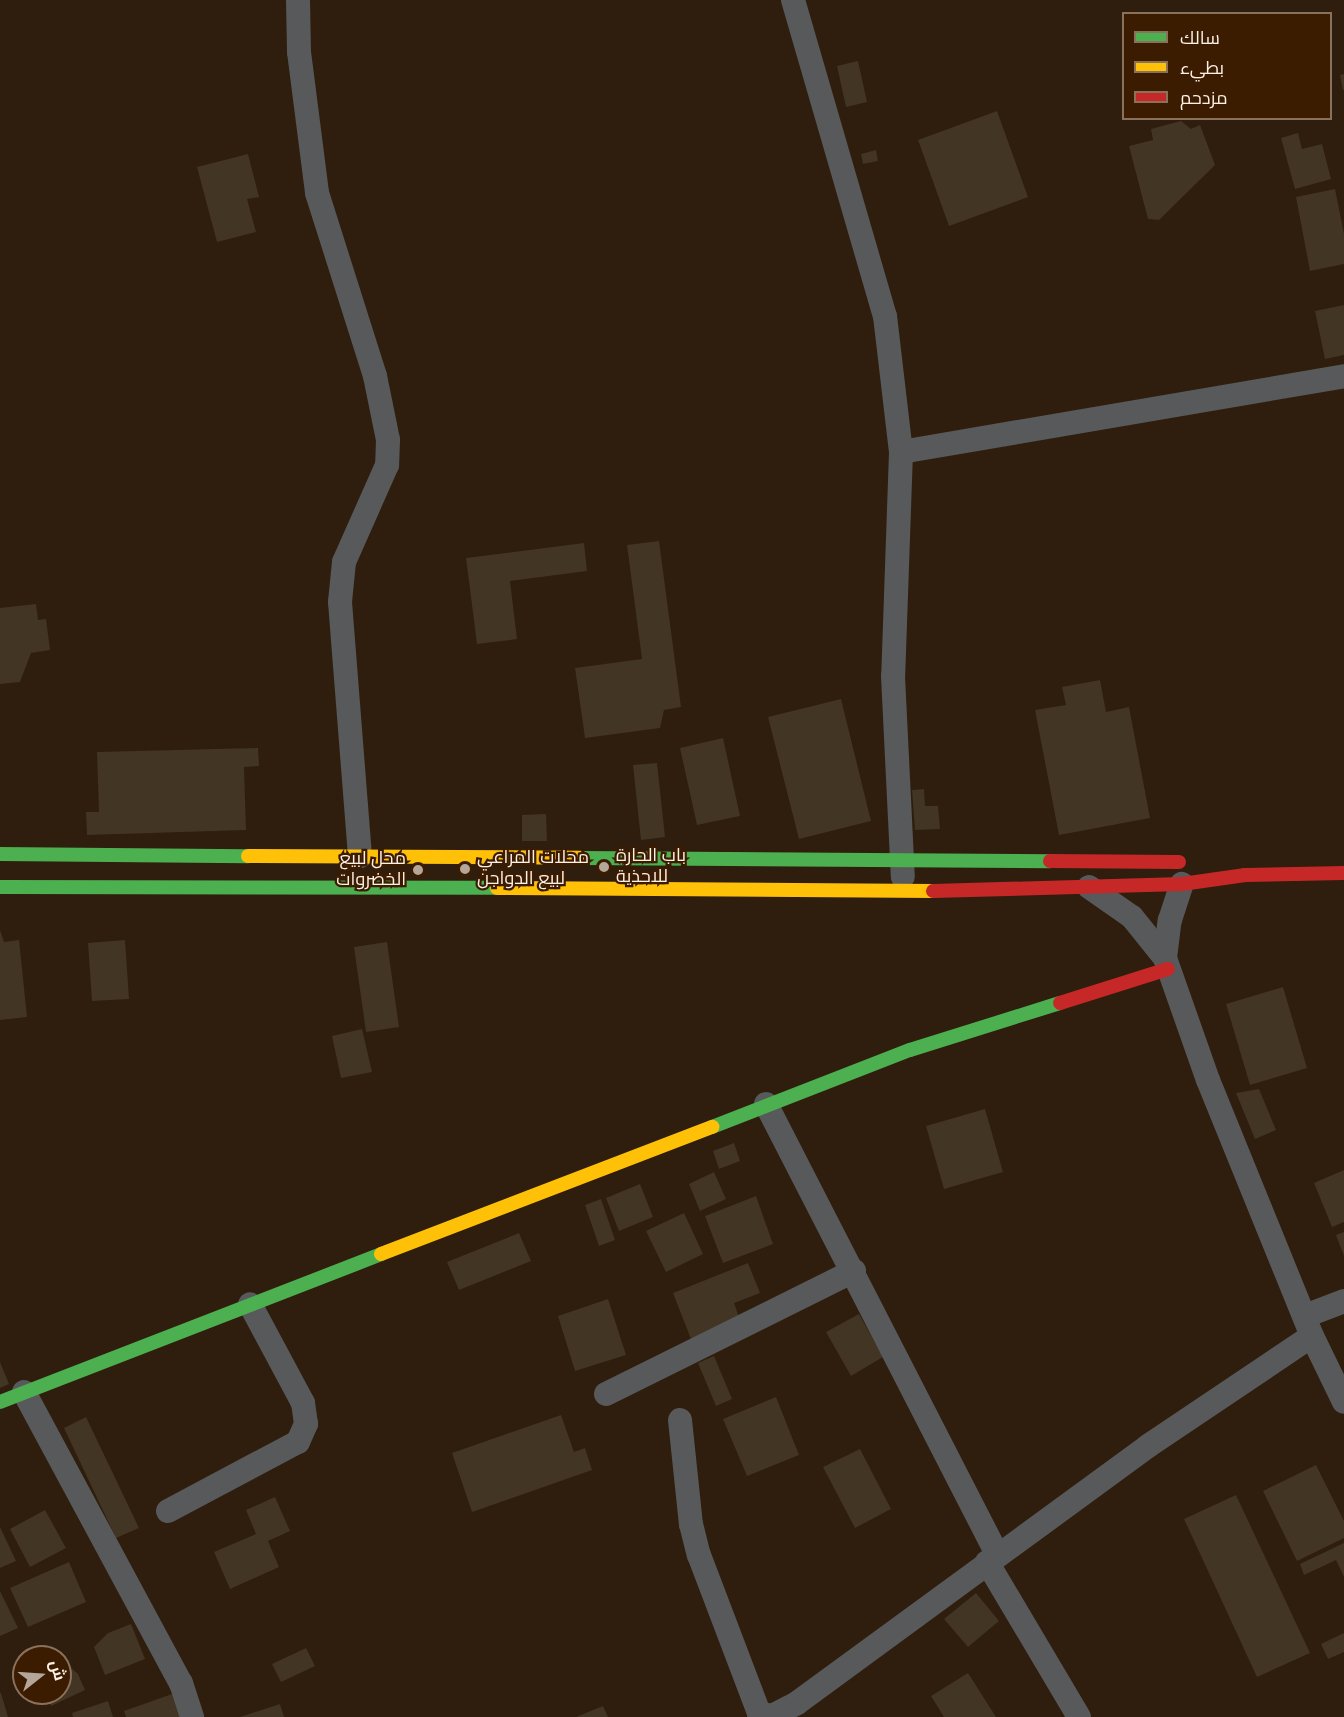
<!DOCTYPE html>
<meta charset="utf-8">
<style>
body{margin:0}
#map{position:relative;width:1344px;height:1717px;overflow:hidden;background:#2f1d0d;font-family:Spectral,Cairo,serif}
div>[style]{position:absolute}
.building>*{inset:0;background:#423523}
.street>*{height:24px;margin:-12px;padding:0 12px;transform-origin:12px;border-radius:12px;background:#57595a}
.fast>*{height:14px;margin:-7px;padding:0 7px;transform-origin:7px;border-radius:7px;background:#4caf50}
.slow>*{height:14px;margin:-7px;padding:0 7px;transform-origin:7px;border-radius:7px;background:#ffc107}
.jam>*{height:14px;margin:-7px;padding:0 7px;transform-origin:7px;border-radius:7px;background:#c62828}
.dots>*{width:16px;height:16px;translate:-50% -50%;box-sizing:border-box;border:3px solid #3c1c00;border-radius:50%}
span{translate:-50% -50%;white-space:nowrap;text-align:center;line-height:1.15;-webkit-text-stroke:4.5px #3c1c00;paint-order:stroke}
.poi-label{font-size:18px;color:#fdf0e6}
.left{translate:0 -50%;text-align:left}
.right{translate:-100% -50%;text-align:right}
.legend{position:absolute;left:1122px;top:12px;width:210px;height:108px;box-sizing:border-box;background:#3c1c00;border:2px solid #89715c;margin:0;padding:8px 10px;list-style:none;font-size:18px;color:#fdf0e6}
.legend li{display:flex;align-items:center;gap:12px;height:30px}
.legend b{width:30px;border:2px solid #89715c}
.north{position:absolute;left:12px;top:1645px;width:60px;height:60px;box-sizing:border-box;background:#3c1c00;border:2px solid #89715c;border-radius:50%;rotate:73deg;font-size:16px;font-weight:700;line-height:24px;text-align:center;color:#fdf0e6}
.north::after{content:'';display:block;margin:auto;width:21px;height:27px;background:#b5a69a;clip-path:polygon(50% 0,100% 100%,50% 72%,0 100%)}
</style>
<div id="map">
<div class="building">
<div style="clip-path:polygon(858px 61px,867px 102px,846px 107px,837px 66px)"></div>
<div style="clip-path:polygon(1344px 74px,1344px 90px,1343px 90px,1340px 75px)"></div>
<div style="clip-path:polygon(997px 111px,1028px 197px,949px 226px,918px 140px)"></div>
<div style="clip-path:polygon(1181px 121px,1191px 129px,1200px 125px,1215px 165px,1159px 220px,1148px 219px,1129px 146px,1153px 140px,1151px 129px)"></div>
<div style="clip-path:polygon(1298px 133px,1302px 149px,1322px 144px,1331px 179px,1295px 189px,1281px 138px)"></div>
<div style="clip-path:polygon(876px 150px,878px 161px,863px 164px,861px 154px)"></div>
<div style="clip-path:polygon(248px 154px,259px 197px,247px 199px,256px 232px,217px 242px,197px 167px)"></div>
<div style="clip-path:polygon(1335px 189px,1344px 234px,1344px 264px,1310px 271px,1296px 197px)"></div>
<div style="clip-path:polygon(1344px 305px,1344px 355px,1325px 359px,1315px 311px)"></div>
<div style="clip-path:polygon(659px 541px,681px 707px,664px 710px,660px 728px,585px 738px,575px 668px,642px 659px,627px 545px)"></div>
<div style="clip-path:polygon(584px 543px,587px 571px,510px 581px,517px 639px,477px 644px,466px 558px)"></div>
<div style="clip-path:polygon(36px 604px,38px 620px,46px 619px,50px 650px,31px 653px,20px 682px,0 684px,0 608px)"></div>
<div style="clip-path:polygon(1100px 680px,1106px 712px,1129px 707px,1150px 818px,1059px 835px,1035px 710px,1066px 705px,1062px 687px)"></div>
<div style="clip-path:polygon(841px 699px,871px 821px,799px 839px,768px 717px)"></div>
<div style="clip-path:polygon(723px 738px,740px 816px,697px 825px,680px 748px)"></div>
<div style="clip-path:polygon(258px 748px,259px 766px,244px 767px,246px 830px,87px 835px,86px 812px,99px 812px,97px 752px)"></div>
<div style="clip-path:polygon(657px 763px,665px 837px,641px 840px,633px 765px)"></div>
<div style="clip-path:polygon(924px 789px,925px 806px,938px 806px,940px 829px,915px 830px,912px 790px)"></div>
<div style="clip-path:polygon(546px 814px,547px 841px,522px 841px,522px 815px)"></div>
<div style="clip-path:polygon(0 930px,4px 942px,19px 940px,27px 1017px,0 1020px)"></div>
<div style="clip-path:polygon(125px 940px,129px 999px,92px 1001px,88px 943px)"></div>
<div style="clip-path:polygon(387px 942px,399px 1027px,366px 1032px,354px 947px)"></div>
<div style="clip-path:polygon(1283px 987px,1307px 1068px,1250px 1085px,1226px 1004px)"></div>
<div style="clip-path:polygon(362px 1029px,372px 1072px,341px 1078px,332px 1036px)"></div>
<div style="clip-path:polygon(1259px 1089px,1276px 1130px,1255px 1139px,1236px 1093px)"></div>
<div style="clip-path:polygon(985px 1109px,1003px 1172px,944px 1189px,926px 1126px)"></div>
<div style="clip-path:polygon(734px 1143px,740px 1161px,719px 1169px,713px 1151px)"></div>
<div style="clip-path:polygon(1344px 1170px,1344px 1222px,1332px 1227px,1314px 1183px)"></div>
<div style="clip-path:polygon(714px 1172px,726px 1199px,700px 1211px,689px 1184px)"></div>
<div style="clip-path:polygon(640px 1184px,653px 1217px,619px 1231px,606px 1198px)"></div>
<div style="clip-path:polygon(756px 1196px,773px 1244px,723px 1263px,705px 1216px)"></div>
<div style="clip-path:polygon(601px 1199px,615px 1240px,599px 1246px,585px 1205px)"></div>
<div style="clip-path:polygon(684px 1213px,703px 1254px,666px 1272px,646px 1231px)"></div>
<div style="clip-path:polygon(1344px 1232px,1344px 1256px,1336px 1235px)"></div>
<div style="clip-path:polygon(519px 1233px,531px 1261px,459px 1290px,447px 1262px)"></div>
<div style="clip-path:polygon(748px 1263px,760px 1293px,734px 1303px,740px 1320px,691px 1339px,673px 1293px)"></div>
<div style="clip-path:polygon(608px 1299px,626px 1355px,575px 1371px,558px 1316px)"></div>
<div style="clip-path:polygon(859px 1314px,883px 1357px,851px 1376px,826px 1332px)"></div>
<div style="clip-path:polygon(714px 1356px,732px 1399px,716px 1406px,698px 1363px)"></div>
<div style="clip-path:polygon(0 1362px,9px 1384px,0 1388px)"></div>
<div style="clip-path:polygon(776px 1397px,799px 1455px,747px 1476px,723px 1419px)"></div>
<div style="clip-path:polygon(561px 1415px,574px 1452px,585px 1448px,592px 1470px,472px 1512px,452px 1453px)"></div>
<div style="clip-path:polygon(86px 1417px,139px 1528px,116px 1538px,64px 1428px)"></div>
<div style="clip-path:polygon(860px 1449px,891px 1509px,855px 1528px,823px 1467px)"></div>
<div style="clip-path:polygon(1316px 1465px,1344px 1521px,1344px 1538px,1297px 1561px,1263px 1491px)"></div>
<div style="clip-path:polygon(1236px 1495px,1310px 1653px,1257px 1677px,1184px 1519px)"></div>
<div style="clip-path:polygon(275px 1497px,290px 1531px,268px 1541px,279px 1567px,230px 1589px,214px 1552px,256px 1534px,246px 1510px)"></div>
<div style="clip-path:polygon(45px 1510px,66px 1548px,30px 1567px,10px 1529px)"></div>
<div style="clip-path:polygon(0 1527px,16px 1561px,0 1568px)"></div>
<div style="clip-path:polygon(1344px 1543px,1344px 1577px,1336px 1560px,1304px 1575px,1300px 1564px)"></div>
<div style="clip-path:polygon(69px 1562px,86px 1602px,28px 1627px,10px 1588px)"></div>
<div style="clip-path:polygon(0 1591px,18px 1628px,0 1636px)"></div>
<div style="clip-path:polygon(976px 1593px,999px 1621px,968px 1647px,944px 1619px)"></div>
<div style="clip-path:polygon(131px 1624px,145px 1659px,105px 1675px,94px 1647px,108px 1633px)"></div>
<div style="clip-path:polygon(1344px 1633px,1344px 1652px,1328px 1659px,1321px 1644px)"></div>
<div style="clip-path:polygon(306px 1648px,315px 1666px,281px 1682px,272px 1664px)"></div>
<div style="clip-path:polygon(60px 1658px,78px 1674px,85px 1690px,51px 1706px,45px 1693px,60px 1693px)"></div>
<div style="clip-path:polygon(968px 1673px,996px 1717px,944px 1717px,931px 1696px)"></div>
<div style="clip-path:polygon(0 1693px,1px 1693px,8px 1717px,0 1717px)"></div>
<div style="clip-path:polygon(172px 1694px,180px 1717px,126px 1717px,124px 1711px)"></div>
<div style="clip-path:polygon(108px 1701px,113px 1717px,73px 1717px,72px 1713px)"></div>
<div style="clip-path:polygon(280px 1704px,284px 1717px,240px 1717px)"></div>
<div style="clip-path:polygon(603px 1706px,608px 1717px,576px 1717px)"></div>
</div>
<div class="street">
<div style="left:298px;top:0;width:52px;rotate:88.9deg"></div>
<div style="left:299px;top:52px;width:142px;rotate:82.7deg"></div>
<div style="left:317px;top:193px;width:192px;rotate:72.4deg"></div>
<div style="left:375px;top:376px;width:65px;rotate:78.5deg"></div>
<div style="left:388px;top:440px;width:25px;rotate:92deg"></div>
<div style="left:387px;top:465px;width:106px;rotate:113.9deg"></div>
<div style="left:344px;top:562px;width:40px;rotate:95.7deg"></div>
<div style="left:340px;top:602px;width:255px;rotate:85.5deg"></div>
<div style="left:793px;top:0;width:329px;rotate:73.8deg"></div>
<div style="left:885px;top:316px;width:137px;rotate:83.3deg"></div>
<div style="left:901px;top:452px;width:224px;rotate:92deg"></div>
<div style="left:893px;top:676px;width:201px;rotate:87.2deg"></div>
<div style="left:901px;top:452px;width:449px;rotate:-9.7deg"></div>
<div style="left:1089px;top:887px;width:52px;rotate:34.9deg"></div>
<div style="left:1132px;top:917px;width:53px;rotate:51.2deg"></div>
<div style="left:1165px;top:958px;width:129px;rotate:70.6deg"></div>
<div style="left:1208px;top:1080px;width:276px;rotate:67.9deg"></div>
<div style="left:1312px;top:1336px;width:73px;rotate:64.1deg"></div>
<div style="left:1165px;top:958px;width:38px;rotate:-83deg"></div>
<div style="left:1170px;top:920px;width:38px;rotate:-72deg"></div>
<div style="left:766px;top:1104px;width:506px;rotate:62.83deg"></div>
<div style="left:1305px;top:1316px;width:42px;rotate:-21deg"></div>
<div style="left:24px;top:1392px;width:331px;rotate:61.7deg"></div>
<div style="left:181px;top:1683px;width:36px;rotate:72deg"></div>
<div style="left:606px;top:1394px;width:277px;rotate:-26.4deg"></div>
<div style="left:680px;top:1420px;width:105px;rotate:84deg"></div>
<div style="left:691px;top:1524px;width:32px;rotate:76deg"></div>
<div style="left:699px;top:1555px;width:169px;rotate:69.2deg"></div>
<div style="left:759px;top:1713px;width:13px;rotate:13deg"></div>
<div style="left:772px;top:1716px;width:28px;rotate:-27deg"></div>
<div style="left:797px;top:1703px;width:435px;rotate:-36.2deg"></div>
<div style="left:1148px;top:1446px;width:197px;rotate:-33.9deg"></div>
<div style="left:168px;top:1511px;width:147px;rotate:-28deg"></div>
<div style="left:298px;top:1442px;width:20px;rotate:-66deg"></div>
<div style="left:306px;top:1424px;width:21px;rotate:-98deg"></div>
<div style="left:303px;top:1403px;width:112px;rotate:-118.2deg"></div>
<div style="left:987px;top:1562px;width:180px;rotate:59.3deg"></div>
</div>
<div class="fast">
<div style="left:0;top:854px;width:248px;rotate:0.5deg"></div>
<div style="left:580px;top:858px;width:470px;rotate:0.4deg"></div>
<div style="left:0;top:887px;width:497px;rotate:0.1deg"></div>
<div style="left:712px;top:1127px;width:212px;rotate:-21.3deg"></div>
<div style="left:910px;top:1050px;width:157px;rotate:-17.4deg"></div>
<div style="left:0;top:1402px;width:409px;rotate:-21.2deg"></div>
</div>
<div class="slow">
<div style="left:248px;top:856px;width:332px;rotate:0.3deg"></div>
<div style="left:497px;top:888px;width:436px;rotate:0.4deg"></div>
<div style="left:381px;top:1254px;width:355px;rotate:-21deg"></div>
</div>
<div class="jam">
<div style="left:1050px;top:861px;width:129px;rotate:0.4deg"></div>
<div style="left:933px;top:891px;width:249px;rotate:-1.6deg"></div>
<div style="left:1182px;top:884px;width:64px;rotate:-8.1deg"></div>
<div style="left:1245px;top:875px;width:99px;rotate:-1.2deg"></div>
<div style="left:1060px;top:1003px;width:113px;rotate:-17.5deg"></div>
</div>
<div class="dots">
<div style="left:604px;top:867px;background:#b5a69a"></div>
<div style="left:465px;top:869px;background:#b5a69a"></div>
<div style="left:418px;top:870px;background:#b5a69a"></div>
</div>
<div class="poi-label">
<span class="left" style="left:616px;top:867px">باب الحارة<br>للاحذية</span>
<span class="left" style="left:477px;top:869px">محلات المراعي<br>لبيع الدواجن</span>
<span class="right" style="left:406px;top:870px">محل لبيع<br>الخضروات</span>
</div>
<ul class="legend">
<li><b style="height:8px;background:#4caf50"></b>سالك</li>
<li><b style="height:8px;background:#ffc107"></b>بطيء</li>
<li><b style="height:8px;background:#c62828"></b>مزدحم</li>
</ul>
<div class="north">ش</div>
</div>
